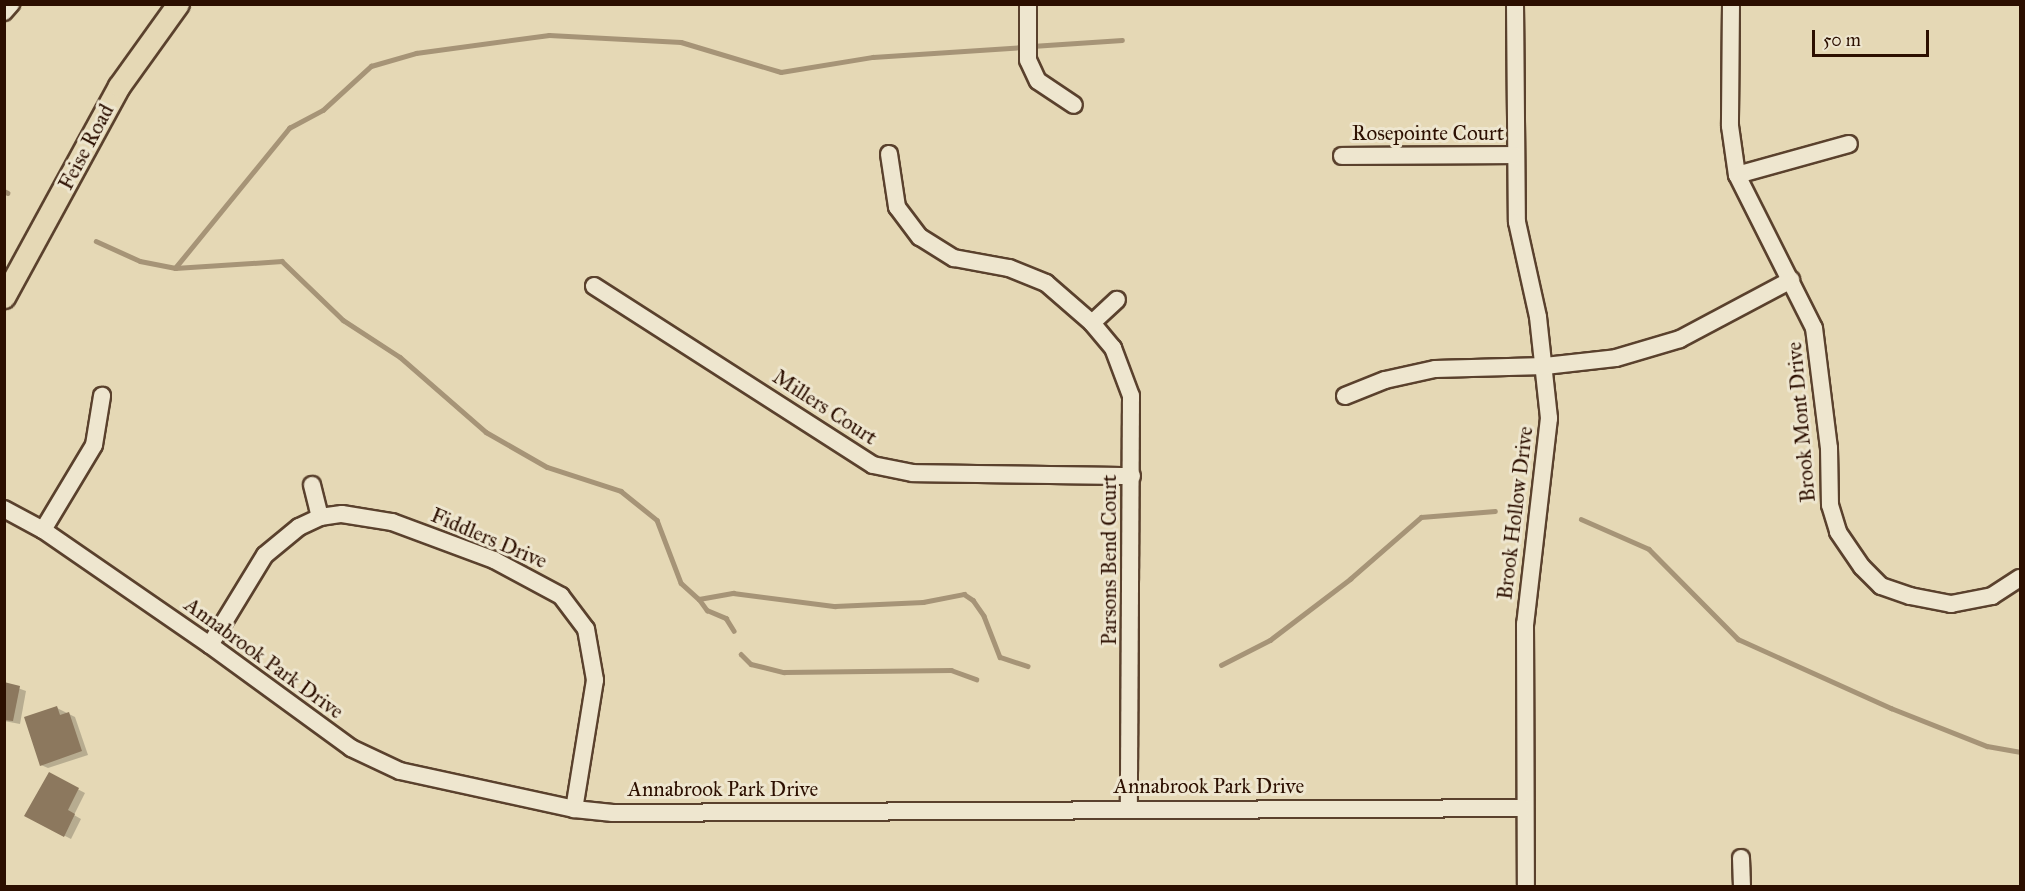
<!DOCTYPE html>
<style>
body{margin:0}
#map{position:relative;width:2025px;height:891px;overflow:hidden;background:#e5d8b5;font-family:"IM FELL Great Primer",serif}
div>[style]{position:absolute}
.shadow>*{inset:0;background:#0003}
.stream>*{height:4.5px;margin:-2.25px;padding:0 2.25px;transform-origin:2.25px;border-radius:2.25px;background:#a69477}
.building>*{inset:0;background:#8c785e}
.roads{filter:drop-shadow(2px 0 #5a412d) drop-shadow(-2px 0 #5a412d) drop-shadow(0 2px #5a412d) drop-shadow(0 -2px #5a412d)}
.minor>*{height:16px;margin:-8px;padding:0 8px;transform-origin:8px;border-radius:8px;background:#eee6cf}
.major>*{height:21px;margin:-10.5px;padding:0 10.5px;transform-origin:10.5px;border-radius:10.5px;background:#e5d8b5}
span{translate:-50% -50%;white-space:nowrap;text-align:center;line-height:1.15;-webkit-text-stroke:6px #eee6cf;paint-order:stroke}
.street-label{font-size:21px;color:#2c0f00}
.frame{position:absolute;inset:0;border:6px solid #2c0f00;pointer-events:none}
.scale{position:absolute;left:1812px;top:30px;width:117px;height:27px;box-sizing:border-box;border:3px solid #2c0f00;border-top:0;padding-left:8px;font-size:18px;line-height:21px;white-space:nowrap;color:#2c0f00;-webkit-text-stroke:4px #eee6cf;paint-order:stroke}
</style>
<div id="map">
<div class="shadow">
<div style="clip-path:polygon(4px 683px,26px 691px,20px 724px,4px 721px)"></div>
<div style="clip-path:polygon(57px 708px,75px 717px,88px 755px,48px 768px,41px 765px)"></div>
<div style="clip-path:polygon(49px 774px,85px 793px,74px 815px,81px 819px,71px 839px,32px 819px)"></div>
</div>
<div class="stream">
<div style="left:1032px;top:46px;width:90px;rotate:-3.8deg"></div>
<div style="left:4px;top:191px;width:4px;rotate:27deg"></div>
<div style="left:96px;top:241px;width:48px;rotate:24.4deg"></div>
<div style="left:140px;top:261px;width:36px;rotate:11deg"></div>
<div style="left:175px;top:268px;width:107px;rotate:-3.7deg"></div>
<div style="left:282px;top:261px;width:85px;rotate:44deg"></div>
<div style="left:343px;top:320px;width:68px;rotate:33deg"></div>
<div style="left:400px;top:357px;width:114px;rotate:41.1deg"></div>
<div style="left:486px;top:432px;width:70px;rotate:29.8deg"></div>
<div style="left:547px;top:467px;width:78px;rotate:18deg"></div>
<div style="left:621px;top:491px;width:46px;rotate:38.9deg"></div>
<div style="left:657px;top:520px;width:67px;rotate:69.1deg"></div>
<div style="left:681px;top:583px;width:24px;rotate:42deg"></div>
<div style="left:699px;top:599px;width:35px;rotate:-10deg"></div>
<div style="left:733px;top:593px;width:103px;rotate:7.3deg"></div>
<div style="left:835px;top:606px;width:88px;rotate:-2.6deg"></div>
<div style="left:923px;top:602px;width:42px;rotate:-11deg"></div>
<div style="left:964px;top:594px;width:11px;rotate:34deg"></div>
<div style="left:973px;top:600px;width:19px;rotate:55deg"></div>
<div style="left:984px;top:616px;width:44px;rotate:68.7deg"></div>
<div style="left:1000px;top:657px;width:29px;rotate:18deg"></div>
<div style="left:175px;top:268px;width:181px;rotate:-50.8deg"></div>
<div style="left:289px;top:128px;width:38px;rotate:-28deg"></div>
<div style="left:323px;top:110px;width:65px;rotate:-42.5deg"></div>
<div style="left:371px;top:66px;width:47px;rotate:-16.1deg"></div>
<div style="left:416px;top:53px;width:134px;rotate:-7.7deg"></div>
<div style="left:549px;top:35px;width:132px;rotate:3deg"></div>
<div style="left:681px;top:42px;width:104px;rotate:16.7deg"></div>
<div style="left:781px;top:72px;width:93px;rotate:-9.3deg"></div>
<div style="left:873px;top:57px;width:150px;rotate:-3.8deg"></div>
<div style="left:1581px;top:519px;width:74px;rotate:23.8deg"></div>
<div style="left:1649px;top:549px;width:127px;rotate:45.3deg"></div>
<div style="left:1738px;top:639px;width:168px;rotate:24.3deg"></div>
<div style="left:1891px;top:708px;width:103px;rotate:21.6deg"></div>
<div style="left:1987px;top:746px;width:34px;rotate:10deg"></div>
<div style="left:699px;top:599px;width:14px;rotate:54deg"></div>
<div style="left:707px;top:610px;width:21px;rotate:23deg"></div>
<div style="left:726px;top:618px;width:15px;rotate:58deg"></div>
<div style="left:741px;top:654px;width:14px;rotate:45deg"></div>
<div style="left:751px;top:664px;width:34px;rotate:14deg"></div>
<div style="left:784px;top:672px;width:167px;rotate:-0.7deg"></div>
<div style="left:951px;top:670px;width:27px;rotate:20deg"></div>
<div style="left:1221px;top:665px;width:55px;rotate:-27deg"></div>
<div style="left:1270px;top:640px;width:101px;rotate:-37.3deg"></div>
<div style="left:1350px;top:579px;width:94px;rotate:-41.1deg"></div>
<div style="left:1421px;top:517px;width:74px;rotate:-4.6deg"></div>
</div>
<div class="building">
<div style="clip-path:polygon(4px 682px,20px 686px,13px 721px,4px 720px)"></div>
<div style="clip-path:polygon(57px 706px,60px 715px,69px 712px,82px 751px,40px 766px,24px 717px)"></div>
<div style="clip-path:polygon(49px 772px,79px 788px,68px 810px,75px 814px,64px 837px,24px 816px)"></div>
</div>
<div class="roads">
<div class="minor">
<div style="left:1028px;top:4px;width:56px;rotate:90deg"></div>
<div style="left:1028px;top:60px;width:23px;rotate:65deg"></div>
<div style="left:1038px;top:81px;width:43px;rotate:33.7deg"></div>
<div style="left:1515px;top:4px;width:218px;rotate:89.5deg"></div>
<div style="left:1517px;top:222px;width:97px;rotate:77.5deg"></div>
<div style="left:1538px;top:317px;width:102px;rotate:83.8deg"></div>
<div style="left:1549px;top:418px;width:207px;rotate:96.6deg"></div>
<div style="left:1525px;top:624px;width:262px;rotate:89.8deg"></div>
<div style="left:1731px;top:4px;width:122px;rotate:90.5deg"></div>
<div style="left:1730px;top:126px;width:49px;rotate:81.9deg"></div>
<div style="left:1737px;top:175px;width:171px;rotate:63.3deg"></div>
<div style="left:1814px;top:328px;width:121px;rotate:82.9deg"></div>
<div style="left:1829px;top:448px;width:57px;rotate:89deg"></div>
<div style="left:1830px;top:505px;width:28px;rotate:73deg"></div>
<div style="left:1838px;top:532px;width:42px;rotate:55.6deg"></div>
<div style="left:1862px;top:567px;width:27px;rotate:45deg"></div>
<div style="left:1881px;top:586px;width:31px;rotate:19deg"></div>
<div style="left:1910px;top:596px;width:42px;rotate:11deg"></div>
<div style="left:1951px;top:604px;width:42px;rotate:-11deg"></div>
<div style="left:1992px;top:596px;width:33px;rotate:-33deg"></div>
<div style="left:4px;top:12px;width:11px;rotate:-49deg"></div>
<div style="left:889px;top:154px;width:54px;rotate:81.4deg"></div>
<div style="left:897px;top:207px;width:38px;rotate:53deg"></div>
<div style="left:920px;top:237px;width:40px;rotate:32deg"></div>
<div style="left:954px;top:258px;width:56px;rotate:10.3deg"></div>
<div style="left:1009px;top:268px;width:40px;rotate:22deg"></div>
<div style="left:1046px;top:283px;width:61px;rotate:41deg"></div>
<div style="left:1092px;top:323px;width:33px;rotate:50deg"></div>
<div style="left:1113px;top:348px;width:51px;rotate:69.4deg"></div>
<div style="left:1131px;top:396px;width:413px;rotate:90.3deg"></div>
<div style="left:1342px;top:156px;width:173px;rotate:-0.3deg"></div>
<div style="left:1737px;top:175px;width:116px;rotate:-15.5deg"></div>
<div style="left:594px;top:286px;width:331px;rotate:32.7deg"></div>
<div style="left:873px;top:465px;width:41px;rotate:11.3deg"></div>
<div style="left:913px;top:473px;width:219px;rotate:0.8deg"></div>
<div style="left:1092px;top:323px;width:34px;rotate:-43deg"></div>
<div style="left:1345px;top:396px;width:43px;rotate:-21.8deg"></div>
<div style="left:1385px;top:380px;width:51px;rotate:-12.4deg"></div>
<div style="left:1435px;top:369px;width:110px;rotate:-1.6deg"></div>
<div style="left:1545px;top:366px;width:71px;rotate:-6.4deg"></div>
<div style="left:1616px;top:358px;width:67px;rotate:-16.5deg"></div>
<div style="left:1680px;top:339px;width:126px;rotate:-28deg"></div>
<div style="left:312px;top:485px;width:33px;rotate:76deg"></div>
<div style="left:4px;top:509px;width:44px;rotate:28.3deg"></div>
<div style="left:43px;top:530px;width:203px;rotate:34.6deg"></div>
<div style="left:210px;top:645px;width:175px;rotate:36.1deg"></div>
<div style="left:351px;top:748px;width:54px;rotate:25.1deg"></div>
<div style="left:400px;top:771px;width:178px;rotate:12.3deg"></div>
<div style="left:574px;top:809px;width:39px;rotate:6deg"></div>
<div style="left:613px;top:813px;width:912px;rotate:-0.31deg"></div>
<div style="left:43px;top:530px;width:99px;rotate:-59deg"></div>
<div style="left:94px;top:445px;width:50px;rotate:-80.7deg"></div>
<div style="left:210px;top:645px;width:105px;rotate:-58.6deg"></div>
<div style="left:265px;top:555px;width:44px;rotate:-39.5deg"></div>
<div style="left:299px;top:527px;width:23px;rotate:-25deg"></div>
<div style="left:320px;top:517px;width:22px;rotate:-8deg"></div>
<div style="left:342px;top:514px;width:51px;rotate:9.1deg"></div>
<div style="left:392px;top:522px;width:109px;rotate:20.4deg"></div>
<div style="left:494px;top:560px;width:76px;rotate:28.2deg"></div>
<div style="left:561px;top:596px;width:41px;rotate:52.9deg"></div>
<div style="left:586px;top:629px;width:52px;rotate:80deg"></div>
<div style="left:595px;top:680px;width:131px;rotate:99.2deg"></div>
<div style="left:1741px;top:858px;width:28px;rotate:88deg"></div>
</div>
<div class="major">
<div style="left:4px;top:297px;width:240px;rotate:-61.4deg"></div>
<div style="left:119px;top:86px;width:101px;rotate:-54.3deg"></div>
</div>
</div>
<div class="street-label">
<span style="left:1428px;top:133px">Rosepointe Court</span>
<span style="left:86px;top:147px;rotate:-62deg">Feise Road</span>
<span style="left:825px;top:407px;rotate:33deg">Millers Court</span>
<span style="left:1801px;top:422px;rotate:-95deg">Brook Mont Drive</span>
<span style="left:1515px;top:513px;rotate:-83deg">Brook Hollow Drive</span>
<span style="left:489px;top:538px;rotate:23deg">Fiddlers Drive</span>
<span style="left:1109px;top:560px;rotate:-90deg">Parsons Bend Court</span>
<span style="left:264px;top:658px;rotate:36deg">Annabrook Park Drive</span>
<span style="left:1209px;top:786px">Annabrook Park Drive</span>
<span style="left:723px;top:789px">Annabrook Park Drive</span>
</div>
<div class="frame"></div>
<div class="scale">50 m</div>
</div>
